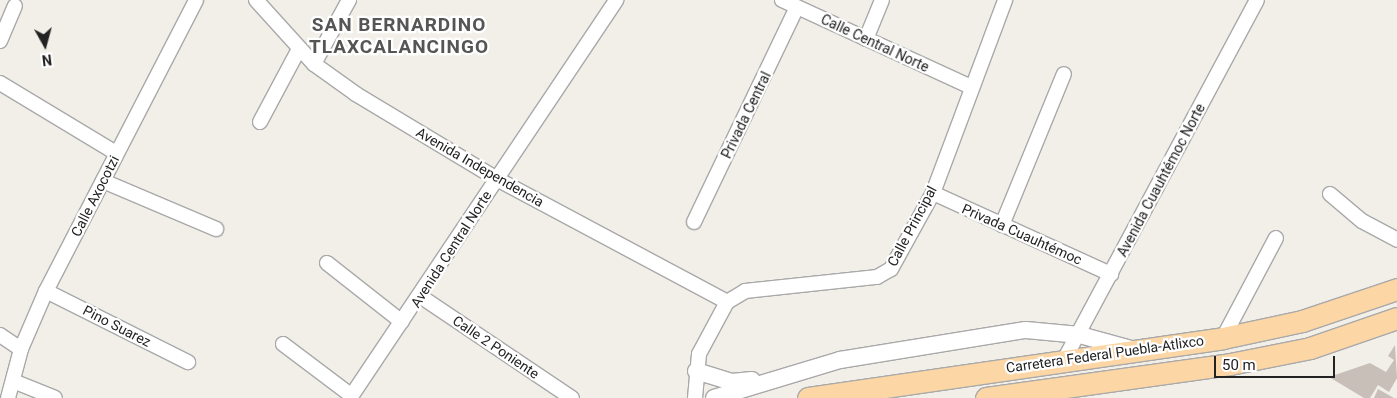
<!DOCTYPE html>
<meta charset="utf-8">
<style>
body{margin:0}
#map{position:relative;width:1397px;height:398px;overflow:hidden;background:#f2efe9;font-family:Roboto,sans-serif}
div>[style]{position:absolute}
.building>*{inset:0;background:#c7bfb8}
.roads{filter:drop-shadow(1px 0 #a9a9a9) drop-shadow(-1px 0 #a9a9a9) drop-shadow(0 1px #a9a9a9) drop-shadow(0 -1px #a9a9a9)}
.minor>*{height:14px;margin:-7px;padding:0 7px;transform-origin:7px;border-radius:7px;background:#fff}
.tertiary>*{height:16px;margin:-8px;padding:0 8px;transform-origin:8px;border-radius:8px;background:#fff}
.primary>*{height:21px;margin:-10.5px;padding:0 10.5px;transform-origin:10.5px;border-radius:10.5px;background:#fcd6a4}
span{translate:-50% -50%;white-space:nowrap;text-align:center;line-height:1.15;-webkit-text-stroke:4.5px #fff;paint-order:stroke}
.street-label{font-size:14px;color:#222}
.district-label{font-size:19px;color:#555;font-weight:700;letter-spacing:1px}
.north{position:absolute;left:20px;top:20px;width:50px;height:50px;-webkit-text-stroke:4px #fff;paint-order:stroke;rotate:173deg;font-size:14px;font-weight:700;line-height:20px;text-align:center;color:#222}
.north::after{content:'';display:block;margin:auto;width:18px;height:22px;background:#222;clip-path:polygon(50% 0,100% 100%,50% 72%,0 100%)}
.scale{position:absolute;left:1214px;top:356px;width:121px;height:22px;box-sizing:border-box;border:2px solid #222;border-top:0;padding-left:6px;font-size:15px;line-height:18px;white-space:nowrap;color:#222;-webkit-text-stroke:4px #fff;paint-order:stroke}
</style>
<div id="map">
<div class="building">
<div style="clip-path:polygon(1395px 345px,1397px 378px,1389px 392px,1378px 385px,1370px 398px,1364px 398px,1329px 377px,1370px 363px,1386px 372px,1394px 360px,1388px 356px)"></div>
<div style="clip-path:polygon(1378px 389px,1394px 398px,1374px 398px)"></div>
</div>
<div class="roads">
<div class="minor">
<div style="left:256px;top:0;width:86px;rotate:47.8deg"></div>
<div style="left:314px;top:64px;width:52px;rotate:35.5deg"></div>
<div style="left:356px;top:94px;width:165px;rotate:31.1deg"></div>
<div style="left:497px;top:179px;width:261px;rotate:28.1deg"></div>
<div style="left:782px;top:0;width:206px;rotate:24.7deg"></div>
<div style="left:866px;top:39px;width:42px;rotate:-67.7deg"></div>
<div style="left:0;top:41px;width:38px;rotate:-67deg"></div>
<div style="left:314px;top:64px;width:73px;rotate:-61.3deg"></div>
<div style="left:0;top:83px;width:135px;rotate:31.1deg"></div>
<div style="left:260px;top:122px;width:83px;rotate:-61.9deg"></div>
<div style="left:103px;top:181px;width:123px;rotate:23deg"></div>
<div style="left:933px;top:193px;width:196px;rotate:24.5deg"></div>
<div style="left:1330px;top:194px;width:42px;rotate:40.2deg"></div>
<div style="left:1362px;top:221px;width:40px;rotate:28deg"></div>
<div style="left:694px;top:222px;width:238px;rotate:-64.4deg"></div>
<div style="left:1002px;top:225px;width:163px;rotate:-67.7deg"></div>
<div style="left:327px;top:263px;width:95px;rotate:38.2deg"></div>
<div style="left:46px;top:291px;width:159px;rotate:26.6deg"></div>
<div style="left:420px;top:296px;width:183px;rotate:33.9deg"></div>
<div style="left:0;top:335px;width:25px;rotate:34deg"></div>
<div style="left:1223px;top:338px;width:113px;rotate:-62.1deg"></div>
<div style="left:283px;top:344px;width:86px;rotate:37deg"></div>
<div style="left:1064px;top:360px;width:408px;rotate:-61.8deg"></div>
<div style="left:13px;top:381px;width:45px;rotate:22deg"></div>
<div style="left:8px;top:398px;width:51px;rotate:-75.1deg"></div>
<div style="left:21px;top:349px;width:63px;rotate:-66.7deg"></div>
<div style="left:46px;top:291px;width:327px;rotate:-62.7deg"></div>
<div style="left:350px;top:398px;width:479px;rotate:-56.2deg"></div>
<div style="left:695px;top:398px;width:44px;rotate:-84.8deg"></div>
<div style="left:699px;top:354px;width:59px;rotate:-61.7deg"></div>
<div style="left:727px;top:302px;width:21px;rotate:-31deg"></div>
<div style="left:745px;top:291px;width:133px;rotate:-6.1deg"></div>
<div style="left:877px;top:277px;width:16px;rotate:-30deg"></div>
<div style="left:891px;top:269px;width:87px;rotate:-61.1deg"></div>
<div style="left:933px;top:193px;width:206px;rotate:-69.5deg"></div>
</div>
<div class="tertiary">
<div style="left:696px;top:371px;width:38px;rotate:17deg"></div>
<div style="left:732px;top:382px;width:20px;rotate:-6deg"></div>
<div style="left:714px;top:398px;width:132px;rotate:-16.8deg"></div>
<div style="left:840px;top:360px;width:188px;rotate:-9.2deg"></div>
<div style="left:1026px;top:330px;width:54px;rotate:5.3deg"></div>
<div style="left:1080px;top:335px;width:53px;rotate:15.4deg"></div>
</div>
<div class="primary">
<div style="left:808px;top:398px;width:419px;rotate:-8.2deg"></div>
<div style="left:1223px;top:338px;width:81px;rotate:-12.1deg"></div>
<div style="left:1302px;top:321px;width:100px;rotate:-18.6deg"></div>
<div style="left:986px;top:398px;width:246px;rotate:-7.9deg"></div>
<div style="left:1230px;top:364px;width:82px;rotate:-11.3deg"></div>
<div style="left:1310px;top:348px;width:92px;rotate:-19deg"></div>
</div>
</div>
<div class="street-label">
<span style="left:875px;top:43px;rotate:25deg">Calle Central Norte</span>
<span style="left:746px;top:115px;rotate:-64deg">Privada Central</span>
<span style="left:480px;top:167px;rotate:30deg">Avenida Independencia</span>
<span style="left:1161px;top:180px;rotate:-62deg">Avenida Cuauhtémoc Norte</span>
<span style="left:95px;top:196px;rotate:-63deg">Calle Axocotzi</span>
<span style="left:912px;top:226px;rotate:-62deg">Calle Principal</span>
<span style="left:1022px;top:234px;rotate:24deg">Privada Cuauhtémoc</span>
<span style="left:451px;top:249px;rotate:-57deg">Avenida Central Norte</span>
<span style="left:117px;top:326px;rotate:27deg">Pino Suarez</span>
<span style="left:496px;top:347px;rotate:34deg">Calle 2 Poniente</span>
<span style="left:1105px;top:354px;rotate:-8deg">Carretera Federal Puebla-Atlixco</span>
</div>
<div class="district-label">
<span style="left:399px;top:36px">SAN BERNARDINO<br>TLAXCALANCINGO</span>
</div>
<div class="north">N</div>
<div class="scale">50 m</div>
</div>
